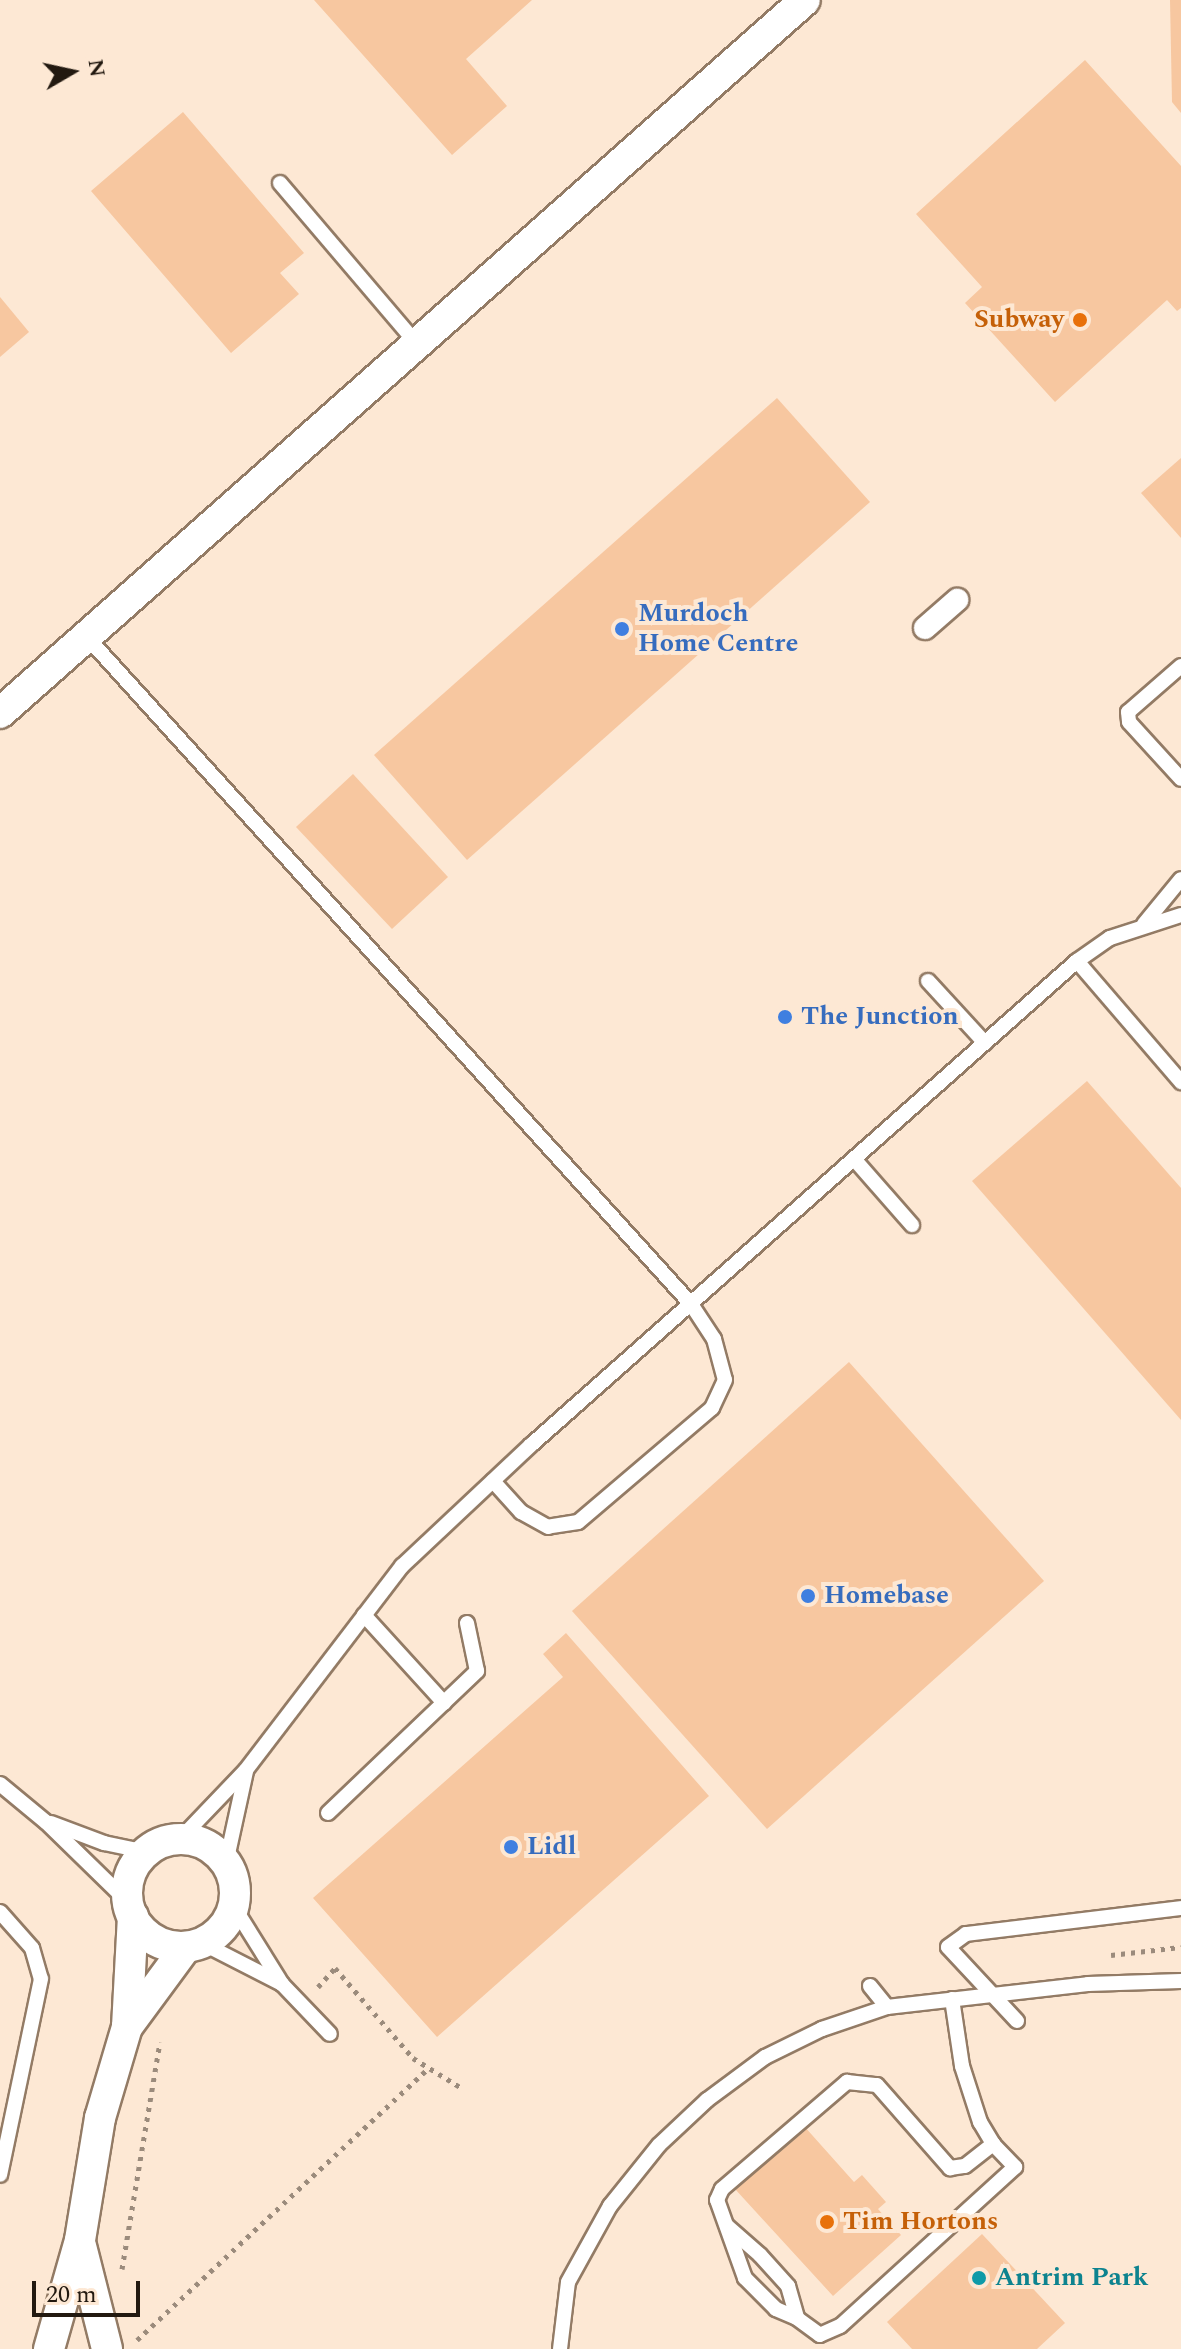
<!DOCTYPE html>
<style>
body{margin:0}
#map{position:relative;width:1181px;height:2349px;overflow:hidden;background:#fde8d4;font-family:Spectral,serif}
div>[style]{position:absolute}
.building>*{inset:0;background:#f7c7a0}
.path>*{height:5px;margin-top:-2.5px;transform-origin:0;background:repeating-linear-gradient(90deg,#9b8b7c 0 4px,transparent 0 10px)}
.roads{filter:drop-shadow(2px 0 #937b65) drop-shadow(-2px 0 #937b65) drop-shadow(0 2px #937b65) drop-shadow(0 -2px #937b65)}
.service>*{height:14px;margin:-7px;padding:0 7px;transform-origin:7px;border-radius:7px;background:#fff}
.pedestrian>*{height:22px;margin:-11px;padding:0 11px;transform-origin:11px;border-radius:11px;background:#fff}
.minor>*{height:30px;margin:-15px;padding:0 15px;transform-origin:15px;border-radius:15px;background:#fff}
.minor>.ring{margin:-15px;padding:0;box-sizing:content-box;background:none;border:30px solid #fff;border-radius:50%}
.dots>*{width:22px;height:22px;translate:-50% -50%;box-sizing:border-box;border:4px solid #fde8d4;border-radius:50%}
span{translate:-50% -50%;white-space:nowrap;text-align:center;line-height:1.15;-webkit-text-stroke:8px #fde8d4;paint-order:stroke}
.food-label{font-size:26px;color:#c56008;font-weight:700}
.right{translate:-100% -50%;text-align:right}
.left{translate:0 -50%;text-align:left}
.shop-label{font-size:26px;color:#366cbe;font-weight:700}
.culture-label{font-size:26px;color:#0d838f;font-weight:700}
.north{position:absolute;left:32px;top:32px;width:80px;height:80px;-webkit-text-stroke:6px #fde8d4;paint-order:stroke;rotate:81deg;font-size:22px;font-weight:700;line-height:32px;text-align:center;color:#221910}
.north::after{content:'';display:block;margin:auto;width:28px;height:36px;background:#221910;clip-path:polygon(50% 0,100% 100%,50% 72%,0 100%)}
.scale{position:absolute;left:32px;top:2281px;width:108px;height:36px;box-sizing:border-box;border:4px solid #221910;border-top:0;padding-left:10px;font-size:24px;line-height:28px;white-space:nowrap;color:#221910;-webkit-text-stroke:6px #fde8d4;paint-order:stroke}
</style>
<div id="map">
<div class="building">
<div style="clip-path:polygon(314px 0,532px 0,466px 59px,507px 106px,452px 155px)"></div>
<div style="clip-path:polygon(1170px 0,1181px 0,1181px 113px,1172px 102px)"></div>
<div style="clip-path:polygon(1085px 60px,1181px 166px,1181px 308px,1177px 311px,1167px 300px,1055px 402px,965px 303px,982px 287px,916px 214px)"></div>
<div style="clip-path:polygon(183px 112px,304px 253px,280px 273px,299px 294px,231px 353px,91px 191px)"></div>
<div style="clip-path:polygon(0 297px,29px 332px,0 357px)"></div>
<div style="clip-path:polygon(777px 398px,870px 502px,467px 860px,374px 755px)"></div>
<div style="clip-path:polygon(1181px 458px,1181px 538px,1141px 493px)"></div>
<div style="clip-path:polygon(353px 774px,448px 877px,392px 929px,296px 827px)"></div>
<div style="clip-path:polygon(1087px 1081px,1181px 1188px,1181px 1420px,972px 1181px)"></div>
<div style="clip-path:polygon(849px 1362px,1044px 1581px,767px 1829px,572px 1611px)"></div>
<div style="clip-path:polygon(566px 1633px,709px 1796px,437px 2037px,313px 1898px,563px 1677px,543px 1654px)"></div>
<div style="clip-path:polygon(804px 2126px,854px 2182px,862px 2175px,886px 2202px,878px 2209px,901px 2235px,833px 2296px,735px 2189px)"></div>
<div style="clip-path:polygon(982px 2234px,1065px 2323px,1037px 2349px,912px 2349px,887px 2322px)"></div>
</div>
<div class="path">
<div style="left:1111px;top:1955px;width:70px;rotate:-6.5deg"></div>
<div style="left:318px;top:1987px;width:25px;rotate:-48deg"></div>
<div style="left:335px;top:1968px;width:119px;rotate:49.1deg"></div>
<div style="left:413px;top:2058px;width:55px;rotate:31.7deg"></div>
<div style="left:122px;top:2269px;width:230px;rotate:-80.5deg"></div>
<div style="left:137px;top:2340px;width:399px;rotate:-43deg"></div>
</div>
<div class="roads">
<div class="service">
<div style="left:280px;top:183px;width:211px;rotate:49.6deg"></div>
<div style="left:86px;top:636px;width:901px;rotate:47.83deg"></div>
<div style="left:691px;top:1304px;width:42px;rotate:56.7deg"></div>
<div style="left:714px;top:1339px;width:42px;rotate:75deg"></div>
<div style="left:725px;top:1380px;width:31px;rotate:115deg"></div>
<div style="left:712px;top:1408px;width:176px;rotate:139.6deg"></div>
<div style="left:578px;top:1522px;width:30px;rotate:171deg"></div>
<div style="left:548px;top:1527px;width:31px;rotate:-151deg"></div>
<div style="left:521px;top:1512px;width:42px;rotate:-132.1deg"></div>
<div style="left:1181px;top:666px;width:70px;rotate:139deg"></div>
<div style="left:1128px;top:712px;width:10px;rotate:84deg"></div>
<div style="left:1129px;top:722px;width:77px;rotate:47.6deg"></div>
<div style="left:1144px;top:924px;width:58px;rotate:-50.6deg"></div>
<div style="left:1077px;top:961px;width:160px;rotate:49.3deg"></div>
<div style="left:928px;top:981px;width:84px;rotate:47.4deg"></div>
<div style="left:854px;top:1159px;width:88px;rotate:48.7deg"></div>
<div style="left:364px;top:1615px;width:119px;rotate:47.7deg"></div>
<div style="left:0;top:1784px;width:60px;rotate:39.6deg"></div>
<div style="left:46px;top:1822px;width:116px;rotate:44.3deg"></div>
<div style="left:328px;top:1813px;width:206px;rotate:-43.6deg"></div>
<div style="left:477px;top:1671px;width:49px;rotate:-101.8deg"></div>
<div style="left:51px;top:1823px;width:57px;rotate:20.7deg"></div>
<div style="left:104px;top:1843px;width:44px;rotate:11.8deg"></div>
<div style="left:180px;top:1839px;width:95px;rotate:-46.3deg"></div>
<div style="left:246px;top:1770px;width:257px;rotate:-52.6deg"></div>
<div style="left:402px;top:1566px;width:177px;rotate:-43.2deg"></div>
<div style="left:531px;top:1445px;width:730px;rotate:-41.56deg"></div>
<div style="left:1077px;top:961px;width:40px;rotate:-34.9deg"></div>
<div style="left:1110px;top:938px;width:75px;rotate:-17.9deg"></div>
<div style="left:226px;top:1863px;width:94px;rotate:-77.7deg"></div>
<div style="left:234px;top:1907px;width:91px;rotate:58.1deg"></div>
<div style="left:282px;top:1984px;width:69px;rotate:46.2deg"></div>
<div style="left:0;top:1912px;width:48px;rotate:48.4deg"></div>
<div style="left:32px;top:1948px;width:32px;rotate:74deg"></div>
<div style="left:41px;top:1979px;width:200px;rotate:101.8deg"></div>
<div style="left:202px;top:1943px;width:90px;rotate:27.1deg"></div>
<div style="left:870px;top:1986px;width:27px;rotate:51deg"></div>
<div style="left:952px;top:1999px;width:68px;rotate:81.5deg"></div>
<div style="left:962px;top:2066px;width:59px;rotate:72.2deg"></div>
<div style="left:980px;top:2122px;width:26px;rotate:59deg"></div>
<div style="left:993px;top:2144px;width:32px;rotate:46deg"></div>
<div style="left:1015px;top:2167px;width:236px;rotate:137.7deg"></div>
<div style="left:840px;top:2326px;width:22px;rotate:156deg"></div>
<div style="left:820px;top:2335px;width:29px;rotate:-144deg"></div>
<div style="left:797px;top:2318px;width:23px;rotate:-157deg"></div>
<div style="left:776px;top:2309px;width:44px;rotate:-135deg"></div>
<div style="left:745px;top:2278px;width:83px;rotate:-109.7deg"></div>
<div style="left:717px;top:2200px;width:12px;rotate:-66deg"></div>
<div style="left:722px;top:2189px;width:165px;rotate:-40.6deg"></div>
<div style="left:847px;top:2082px;width:30px;rotate:6deg"></div>
<div style="left:877px;top:2085px;width:111px;rotate:48.7deg"></div>
<div style="left:950px;top:2168px;width:15px;rotate:-8deg"></div>
<div style="left:965px;top:2166px;width:36px;rotate:-38deg"></div>
<div style="left:1017px;top:2021px;width:101px;rotate:-133deg"></div>
<div style="left:948px;top:1947px;width:22px;rotate:-36deg"></div>
<div style="left:966px;top:1934px;width:217px;rotate:-6.9deg"></div>
<div style="left:727px;top:2226px;width:44px;rotate:41.3deg"></div>
<div style="left:760px;top:2255px;width:42px;rotate:47.9deg"></div>
<div style="left:788px;top:2286px;width:33px;rotate:74deg"></div>
<div style="left:560px;top:2349px;width:67px;rotate:-83.2deg"></div>
<div style="left:568px;top:2282px;width:87px;rotate:-61.1deg"></div>
<div style="left:610px;top:2206px;width:78px;rotate:-51.2deg"></div>
<div style="left:659px;top:2145px;width:66px;rotate:-43.2deg"></div>
<div style="left:707px;top:2100px;width:72px;rotate:-36.6deg"></div>
<div style="left:765px;top:2057px;width:64px;rotate:-26.2deg"></div>
<div style="left:822px;top:2029px;width:69px;rotate:-18.7deg"></div>
<div style="left:887px;top:2007px;width:202px;rotate:-6.5deg"></div>
<div style="left:1088px;top:1984px;width:93px;rotate:-1.8deg"></div>
</div>
<div class="pedestrian">
<div style="left:925px;top:628px;width:43px;rotate:-41.2deg"></div>
</div>
<div class="minor">
<div style="left:0;top:713px;width:1075px;rotate:-41.53deg"></div>
<div class="ring" style="left:127px;top:1839px;width:78px;height:78px"></div>
<div style="left:127px;top:2027px;width:99px;rotate:-53.6deg"></div>
<div style="left:81px;top:2246px;width:106px;rotate:75.8deg"></div>
<div style="left:49px;top:2349px;width:113px;rotate:-74.1deg"></div>
<div style="left:80px;top:2240px;width:124px;rotate:-80.7deg"></div>
<div style="left:100px;top:2118px;width:95px;rotate:-73.5deg"></div>
<div style="left:127px;top:2027px;width:111px;rotate:-86.9deg"></div>
</div>
</div>
<div class="dots">
<div style="left:1080px;top:320px;background:#e8710a"></div>
<div style="left:622px;top:629px;background:#3f7fe0"></div>
<div style="left:785px;top:1017px;background:#3f7fe0"></div>
<div style="left:808px;top:1596px;background:#3f7fe0"></div>
<div style="left:511px;top:1847px;background:#3f7fe0"></div>
<div style="left:827px;top:2222px;background:#e8710a"></div>
<div style="left:979px;top:2278px;background:#0f9aa8"></div>
</div>
<div class="food-label">
<span class="right" style="left:1064px;top:320px">Subway</span>
<span class="left" style="left:843px;top:2222px">Tim Hortons</span>
</div>
<div class="shop-label">
<span class="left" style="left:638px;top:629px">Murdoch<br>Home Centre</span>
<span class="left" style="left:801px;top:1017px">The Junction</span>
<span class="left" style="left:824px;top:1596px">Homebase</span>
<span class="left" style="left:527px;top:1847px">Lidl</span>
</div>
<div class="culture-label">
<span class="left" style="left:995px;top:2278px">Antrim Park</span>
</div>
<div class="north">N</div>
<div class="scale">20 m</div>
</div>
